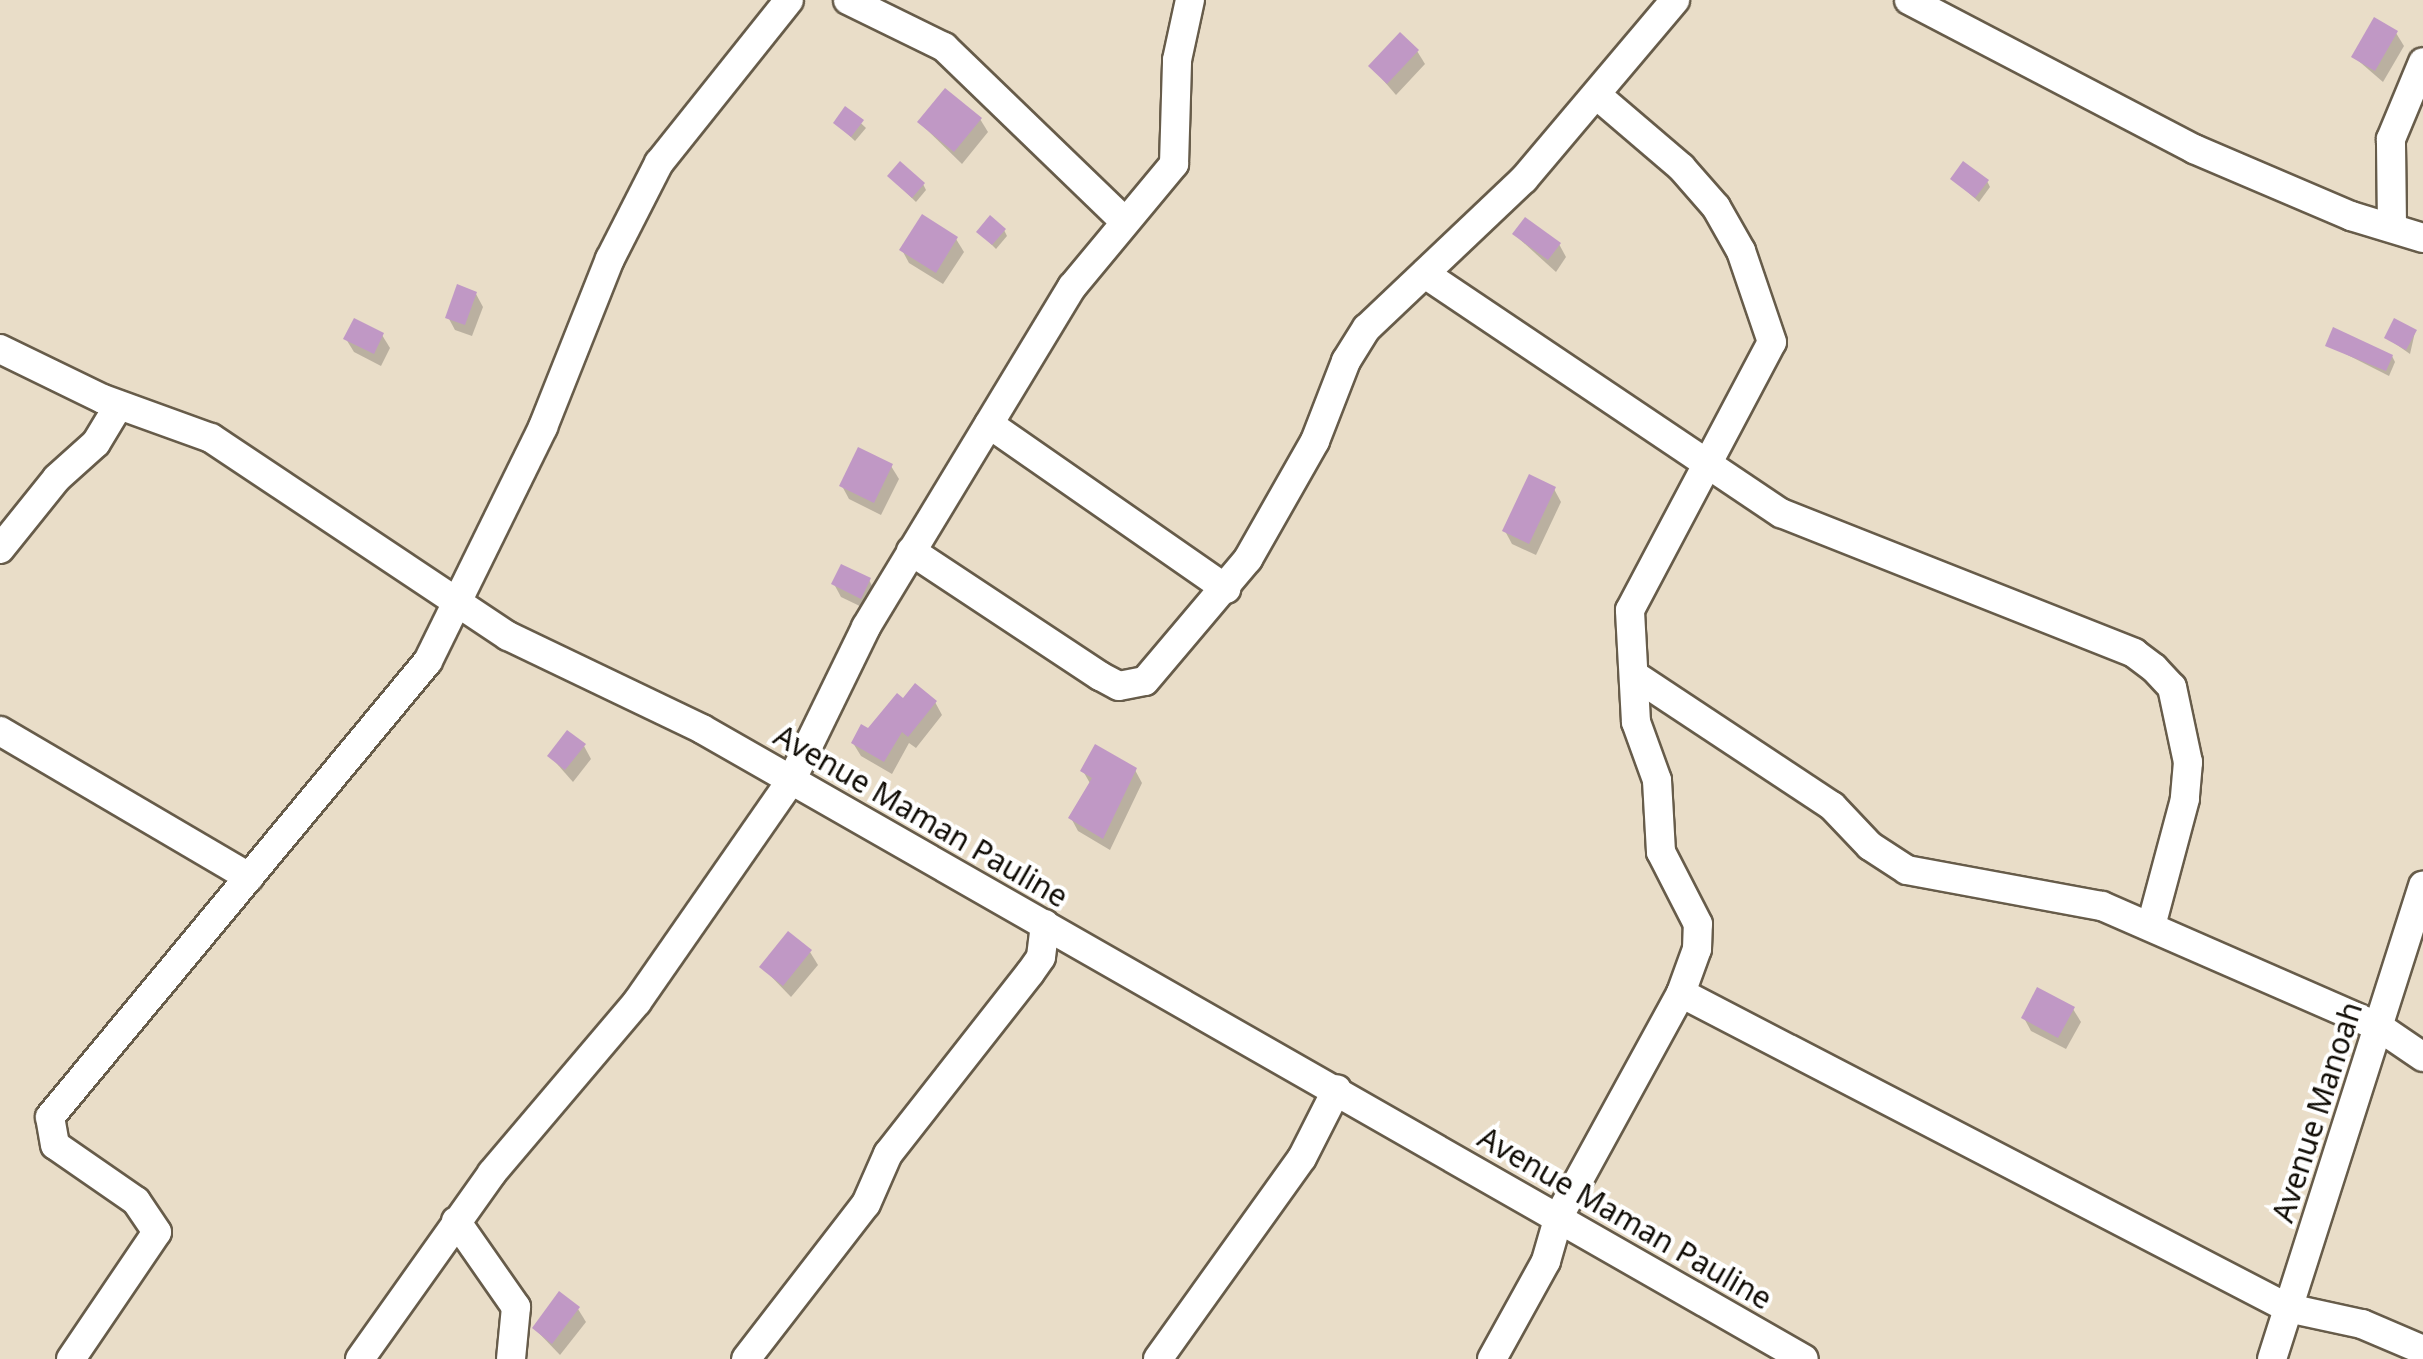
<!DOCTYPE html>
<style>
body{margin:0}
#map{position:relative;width:2423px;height:1359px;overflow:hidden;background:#e9ddc8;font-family:"Noto Sans",sans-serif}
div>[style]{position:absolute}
.shadow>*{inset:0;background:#0003}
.building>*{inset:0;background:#c098c5}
.roads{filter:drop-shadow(2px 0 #675c4a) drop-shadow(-2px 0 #675c4a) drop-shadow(0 2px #675c4a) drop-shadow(0 -2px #675c4a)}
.minor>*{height:28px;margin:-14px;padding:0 14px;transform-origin:14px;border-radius:14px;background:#fff}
span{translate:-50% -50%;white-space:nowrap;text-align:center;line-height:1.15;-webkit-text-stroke:8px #fff;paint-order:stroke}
.street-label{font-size:30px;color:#100c05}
</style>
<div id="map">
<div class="shadow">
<div style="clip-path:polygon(2396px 33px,2404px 46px,2383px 82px,2354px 57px)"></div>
<div style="clip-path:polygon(1417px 51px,1425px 64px,1396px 95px,1371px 66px)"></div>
<div style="clip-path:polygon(846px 109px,866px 128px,855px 141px,836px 123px)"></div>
<div style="clip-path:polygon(980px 119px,988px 132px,962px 164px,920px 123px)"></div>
<div style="clip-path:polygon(890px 177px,923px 184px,926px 190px,916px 202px)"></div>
<div style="clip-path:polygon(1953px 179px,1987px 181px,1990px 187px,1979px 202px)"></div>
<div style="clip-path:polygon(1004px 230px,1007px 236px,996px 249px,979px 232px)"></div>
<div style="clip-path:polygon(1515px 235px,1559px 244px,1566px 257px,1556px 272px)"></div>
<div style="clip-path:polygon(956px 239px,964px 252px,943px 284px,909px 263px,902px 250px)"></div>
<div style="clip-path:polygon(476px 294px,483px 307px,472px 336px,455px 330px,448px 317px)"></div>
<div style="clip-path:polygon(2415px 332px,2410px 354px,2387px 338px)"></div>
<div style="clip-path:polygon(382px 335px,390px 348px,381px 366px,354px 352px,346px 339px)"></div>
<div style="clip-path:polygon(2328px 345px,2392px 356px,2395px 362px,2389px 376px)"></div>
<div style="clip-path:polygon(891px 466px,899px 479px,881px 515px,849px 499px,842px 486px)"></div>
<div style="clip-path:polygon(1554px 489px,1561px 502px,1536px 555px,1512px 544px,1505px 531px)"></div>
<div style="clip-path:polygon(869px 580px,876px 593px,868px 610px,841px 597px,834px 584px)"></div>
<div style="clip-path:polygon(904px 701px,935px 702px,942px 715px,916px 748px,909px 743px,892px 774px,861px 756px,853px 743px)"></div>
<div style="clip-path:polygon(584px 746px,591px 759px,573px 782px,550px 756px)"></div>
<div style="clip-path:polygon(1135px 770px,1142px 783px,1110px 850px,1078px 831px,1071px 818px,1091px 785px,1083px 771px)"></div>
<div style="clip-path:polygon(810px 952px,818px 965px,791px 997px,762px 967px)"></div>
<div style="clip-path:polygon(2073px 1009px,2081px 1022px,2066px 1049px,2031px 1031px,2024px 1018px)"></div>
<div style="clip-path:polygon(578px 1309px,586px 1322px,560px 1355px,535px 1329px)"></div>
</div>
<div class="building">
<div style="clip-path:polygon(2374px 17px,2398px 31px,2375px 71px,2351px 57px)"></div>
<div style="clip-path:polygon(1400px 32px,1419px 50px,1387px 84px,1368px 66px)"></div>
<div style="clip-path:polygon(945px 88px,982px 118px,954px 152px,917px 122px)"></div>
<div style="clip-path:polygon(845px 106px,864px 120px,851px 137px,833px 123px)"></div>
<div style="clip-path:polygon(900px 161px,925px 183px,912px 198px,887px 176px)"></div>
<div style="clip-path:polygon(1963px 161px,1989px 180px,1975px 198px,1950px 179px)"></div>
<div style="clip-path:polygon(922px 214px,958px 237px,936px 273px,899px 250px)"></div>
<div style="clip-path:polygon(990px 215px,1006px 229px,992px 245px,976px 232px)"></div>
<div style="clip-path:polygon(1525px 217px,1561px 243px,1548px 260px,1512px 234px)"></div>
<div style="clip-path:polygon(457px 284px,477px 292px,465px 325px,445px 318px)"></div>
<div style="clip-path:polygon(354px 318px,384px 333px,374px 354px,343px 339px)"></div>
<div style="clip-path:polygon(2394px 318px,2417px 330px,2406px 350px,2384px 338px)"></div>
<div style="clip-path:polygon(2333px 327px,2393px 355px,2386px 371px,2325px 346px)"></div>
<div style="clip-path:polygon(858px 447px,893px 464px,874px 503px,839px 486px)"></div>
<div style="clip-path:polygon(1529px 474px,1556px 487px,1529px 544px,1502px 531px)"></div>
<div style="clip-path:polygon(841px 564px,871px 578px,861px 599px,831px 584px)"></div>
<div style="clip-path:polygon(915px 683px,937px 701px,908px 737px,902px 732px,884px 762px,851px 743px,861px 724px,868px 728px,897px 693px,903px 698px)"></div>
<div style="clip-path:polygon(567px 730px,586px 744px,565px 770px,547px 756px)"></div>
<div style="clip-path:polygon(1095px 744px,1137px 768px,1103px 839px,1068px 818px,1092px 778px,1080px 771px)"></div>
<div style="clip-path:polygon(788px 931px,812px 950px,783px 986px,759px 967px)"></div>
<div style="clip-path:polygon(2037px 987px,2075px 1007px,2058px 1038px,2021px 1018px)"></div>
<div style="clip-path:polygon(559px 1291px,580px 1307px,552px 1344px,532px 1328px)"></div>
</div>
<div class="roads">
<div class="minor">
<div style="left:848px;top:0;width:107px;rotate:26.1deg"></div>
<div style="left:944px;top:47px;width:250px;rotate:44deg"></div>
<div style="left:1909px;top:0;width:322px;rotate:27.6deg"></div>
<div style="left:2194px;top:149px;width:171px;rotate:23.1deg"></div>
<div style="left:2351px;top:216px;width:75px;rotate:17deg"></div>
<div style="left:2392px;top:226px;width:87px;rotate:-90.7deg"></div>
<div style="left:2391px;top:139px;width:83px;rotate:-67.4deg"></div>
<div style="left:1425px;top:274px;width:429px;rotate:33.9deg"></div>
<div style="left:1781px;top:513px;width:380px;rotate:21.6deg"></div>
<div style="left:2134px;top:653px;width:25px;rotate:37deg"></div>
<div style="left:2154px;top:668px;width:26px;rotate:47deg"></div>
<div style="left:2172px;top:687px;width:77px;rotate:78deg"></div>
<div style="left:2188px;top:762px;width:37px;rotate:95deg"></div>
<div style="left:2185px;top:799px;width:131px;rotate:105deg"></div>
<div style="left:0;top:349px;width:114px;rotate:25.9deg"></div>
<div style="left:103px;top:399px;width:115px;rotate:19.9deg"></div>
<div style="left:211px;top:438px;width:357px;rotate:33.7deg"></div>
<div style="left:508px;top:636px;width:215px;rotate:25.6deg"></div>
<div style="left:702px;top:729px;width:1269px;rotate:29.76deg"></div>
<div style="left:989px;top:424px;width:289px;rotate:34.8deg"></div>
<div style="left:0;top:549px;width:91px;rotate:-51.2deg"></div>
<div style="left:57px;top:478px;width:52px;rotate:-41.9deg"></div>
<div style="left:96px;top:443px;width:44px;rotate:-58.8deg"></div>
<div style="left:911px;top:551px;width:227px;rotate:33.5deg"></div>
<div style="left:1100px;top:676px;width:21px;rotate:28deg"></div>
<div style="left:1119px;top:686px;width:26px;rotate:-11deg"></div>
<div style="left:1145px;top:681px;width:160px;rotate:-49.8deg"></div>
<div style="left:1248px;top:559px;width:136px;rotate:-60.4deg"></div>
<div style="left:1315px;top:441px;width:86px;rotate:-68.8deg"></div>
<div style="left:1346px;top:361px;width:39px;rotate:-58deg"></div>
<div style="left:1367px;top:328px;width:216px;rotate:-43.5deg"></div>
<div style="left:1524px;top:179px;width:234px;rotate:-49.8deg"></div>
<div style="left:1637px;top:677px;width:234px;rotate:33.5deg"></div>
<div style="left:1832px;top:806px;width:55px;rotate:46.5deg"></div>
<div style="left:1870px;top:846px;width:44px;rotate:33deg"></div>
<div style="left:1907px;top:870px;width:198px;rotate:10.5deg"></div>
<div style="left:2102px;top:906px;width:302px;rotate:23.6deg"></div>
<div style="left:2379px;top:1027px;width:53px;rotate:34.3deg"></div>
<div style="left:0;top:731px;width:289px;rotate:30.4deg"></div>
<div style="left:1681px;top:993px;width:684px;rotate:27.43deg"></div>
<div style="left:2288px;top:1308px;width:76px;rotate:12.2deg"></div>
<div style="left:2362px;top:1324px;width:66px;rotate:23.1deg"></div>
<div style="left:456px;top:1221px;width:105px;rotate:55.1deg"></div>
<div style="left:516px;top:1307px;width:52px;rotate:95.5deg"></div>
<div style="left:71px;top:1359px;width:153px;rotate:-55.9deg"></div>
<div style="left:157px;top:1232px;width:37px;rotate:-124deg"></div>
<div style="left:136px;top:1201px;width:98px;rotate:-145.3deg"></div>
<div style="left:55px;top:1145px;width:28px;rotate:-100deg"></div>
<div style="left:50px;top:1117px;width:592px;rotate:-50.34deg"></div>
<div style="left:428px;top:661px;width:261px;rotate:-63.8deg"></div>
<div style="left:543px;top:427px;width:181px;rotate:-68.3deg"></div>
<div style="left:610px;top:259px;width:108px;rotate:-63deg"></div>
<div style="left:659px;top:163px;width:208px;rotate:-51.4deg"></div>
<div style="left:360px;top:1359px;width:228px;rotate:-54.6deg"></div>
<div style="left:492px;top:1173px;width:224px;rotate:-49.7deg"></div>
<div style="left:637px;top:1002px;width:272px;rotate:-55.2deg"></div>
<div style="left:792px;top:779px;width:169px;rotate:-64deg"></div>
<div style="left:866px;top:627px;width:398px;rotate:-58.8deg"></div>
<div style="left:1072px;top:287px;width:160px;rotate:-50.3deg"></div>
<div style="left:1174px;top:164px;width:104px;rotate:-88.3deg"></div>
<div style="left:1177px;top:60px;width:61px;rotate:-77.8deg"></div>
<div style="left:746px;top:1359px;width:196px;rotate:-52.3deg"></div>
<div style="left:866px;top:1204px;width:55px;rotate:-66.3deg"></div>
<div style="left:888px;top:1154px;width:230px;rotate:-51.9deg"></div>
<div style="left:1030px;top:973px;width:19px;rotate:-55deg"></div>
<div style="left:1041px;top:957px;width:33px;rotate:-83deg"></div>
<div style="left:1158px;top:1359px;width:247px;rotate:-54.4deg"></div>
<div style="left:1302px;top:1158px;width:77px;rotate:-63.1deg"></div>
<div style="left:1492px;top:1359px;width:112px;rotate:-61.1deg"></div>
<div style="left:1546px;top:1261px;width:47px;rotate:-73.9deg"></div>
<div style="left:1559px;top:1216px;width:254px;rotate:-61.3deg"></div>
<div style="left:1681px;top:993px;width:47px;rotate:-70deg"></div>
<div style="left:1697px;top:949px;width:25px;rotate:-88deg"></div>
<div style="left:1698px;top:924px;width:81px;rotate:-117.2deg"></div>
<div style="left:1661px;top:852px;width:72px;rotate:-93.2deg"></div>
<div style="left:1657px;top:780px;width:62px;rotate:-109.9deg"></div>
<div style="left:1636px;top:722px;width:112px;rotate:-93.1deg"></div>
<div style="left:1630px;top:610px;width:303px;rotate:-62.1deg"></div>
<div style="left:1772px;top:342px;width:96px;rotate:-108.8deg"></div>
<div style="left:1741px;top:251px;width:51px;rotate:-119.6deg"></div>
<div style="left:1716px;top:207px;width:53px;rotate:-131.2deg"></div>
<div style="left:1681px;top:167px;width:109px;rotate:-139.5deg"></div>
<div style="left:2272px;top:1359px;width:497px;rotate:-72.3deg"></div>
</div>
</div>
<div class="street-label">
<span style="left:921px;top:816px;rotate:30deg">Avenue Maman Pauline</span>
<span style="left:2317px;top:1112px;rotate:-72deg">Avenue Manoah</span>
<span style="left:1625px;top:1218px;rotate:30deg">Avenue Maman Pauline</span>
</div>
</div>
